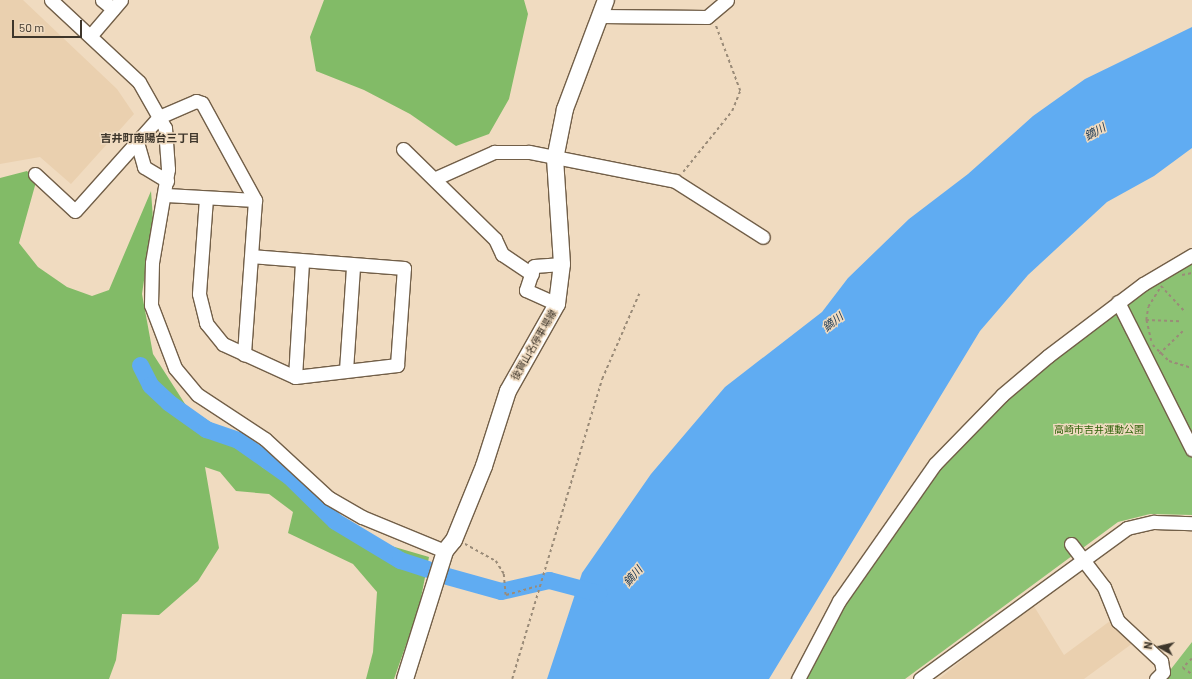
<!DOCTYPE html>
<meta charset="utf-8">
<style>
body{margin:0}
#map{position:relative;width:1192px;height:679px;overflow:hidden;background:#f0dbc0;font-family:Barlow,"Noto Sans JP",sans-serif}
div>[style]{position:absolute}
.built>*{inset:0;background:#ead0af}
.green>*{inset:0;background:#8cc273}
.forest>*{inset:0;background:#82bb67}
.water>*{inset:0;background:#60acf2}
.river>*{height:17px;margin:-8.5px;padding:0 8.5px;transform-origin:8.5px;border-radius:8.5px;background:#60acf2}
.path>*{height:1.5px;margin-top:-0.75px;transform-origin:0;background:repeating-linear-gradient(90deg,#9a8b78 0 3px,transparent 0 6px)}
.roads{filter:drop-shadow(1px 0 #725f48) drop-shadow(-1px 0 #725f48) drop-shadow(0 1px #725f48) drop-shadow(0 -1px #725f48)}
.minor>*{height:13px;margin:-6.5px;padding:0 6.5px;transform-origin:6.5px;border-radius:6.5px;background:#fff}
.major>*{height:16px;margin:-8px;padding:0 8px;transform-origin:8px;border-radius:8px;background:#fff}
span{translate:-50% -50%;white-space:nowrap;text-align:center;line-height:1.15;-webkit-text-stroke:3px #f0dbc0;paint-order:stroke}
.street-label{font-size:10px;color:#3e362b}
.park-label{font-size:10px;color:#2e6109}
.water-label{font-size:11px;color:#153451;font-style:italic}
.neighbourhood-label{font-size:11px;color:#3e362b;font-weight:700}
.north{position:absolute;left:1140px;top:627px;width:40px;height:40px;-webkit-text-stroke:3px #f0dbc0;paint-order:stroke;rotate:278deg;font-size:11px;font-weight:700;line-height:16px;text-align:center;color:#3e362b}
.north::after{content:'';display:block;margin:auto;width:14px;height:18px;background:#3e362b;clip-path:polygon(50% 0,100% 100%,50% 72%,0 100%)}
.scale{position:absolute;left:12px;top:20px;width:70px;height:18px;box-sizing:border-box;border:2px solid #3e362b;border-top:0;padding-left:5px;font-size:12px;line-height:14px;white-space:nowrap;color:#3e362b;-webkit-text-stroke:3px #f0dbc0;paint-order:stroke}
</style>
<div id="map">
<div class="built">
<div style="clip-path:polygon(0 0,23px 0,117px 89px,134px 114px,71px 184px,40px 157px,0 164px)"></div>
<div style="clip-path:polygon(1032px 603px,1064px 655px,1110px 621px,1133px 643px,1084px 679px,939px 679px)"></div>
</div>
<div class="green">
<div style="clip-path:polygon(1192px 251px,1192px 515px,1150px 514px,1118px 522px,905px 679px,794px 679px,808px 646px,836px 599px,964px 428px)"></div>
<div style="clip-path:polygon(1192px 642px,1192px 679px,1163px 679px,1164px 678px)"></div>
</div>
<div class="forest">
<div style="clip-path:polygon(324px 0,524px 0,528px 14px,509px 99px,489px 134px,456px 146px,410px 114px,364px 90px,316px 71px,310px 37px)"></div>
<div style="clip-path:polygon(27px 171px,36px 182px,19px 243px,38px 267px,67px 287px,92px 296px,109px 290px,151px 191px,153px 219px,142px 294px,153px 354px,187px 407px,226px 432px,262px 467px,381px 543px,429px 557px,419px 608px,394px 679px,366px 679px,373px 652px,377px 592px,353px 564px,288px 533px,293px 512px,269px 494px,236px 491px,220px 472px,205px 467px,219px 548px,198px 581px,159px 615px,122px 614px,116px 660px,109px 679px,0 679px,0 178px)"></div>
</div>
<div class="water">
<div style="clip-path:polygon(1192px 27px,1192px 148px,1154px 176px,1107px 202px,1028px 275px,980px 331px,769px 679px,547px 679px,582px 573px,651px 474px,725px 387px,822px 312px,848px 278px,909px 219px,968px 174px,1033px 116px,1085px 79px)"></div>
</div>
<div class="river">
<div style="left:140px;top:365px;width:22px;rotate:63deg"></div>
<div style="left:150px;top:385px;width:25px;rotate:43deg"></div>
<div style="left:168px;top:402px;width:47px;rotate:35.4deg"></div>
<div style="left:206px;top:429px;width:34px;rotate:19deg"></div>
<div style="left:238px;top:440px;width:62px;rotate:35.2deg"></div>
<div style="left:289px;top:476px;width:64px;rotate:44.4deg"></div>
<div style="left:335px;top:521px;width:76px;rotate:31deg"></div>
<div style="left:400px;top:560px;width:29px;rotate:18deg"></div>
<div style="left:447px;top:576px;width:56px;rotate:15.5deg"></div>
<div style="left:501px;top:591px;width:49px;rotate:-12.9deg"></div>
<div style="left:549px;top:580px;width:51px;rotate:14.9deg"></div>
</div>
<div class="path">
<div style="left:683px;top:172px;width:78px;rotate:-51.2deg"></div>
<div style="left:732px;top:111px;width:22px;rotate:-68deg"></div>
<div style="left:740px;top:91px;width:72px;rotate:-110.5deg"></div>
<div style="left:1182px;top:275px;width:10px;rotate:-11deg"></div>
<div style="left:1161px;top:286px;width:34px;rotate:47deg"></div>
<div style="left:1146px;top:320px;width:34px;rotate:2deg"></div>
<div style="left:1151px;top:341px;width:22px;rotate:-103deg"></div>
<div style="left:1146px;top:320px;width:13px;rotate:-81deg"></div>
<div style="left:1148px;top:307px;width:22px;rotate:-58deg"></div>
<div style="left:1153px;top:345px;width:23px;rotate:45deg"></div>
<div style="left:1169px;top:361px;width:24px;rotate:17deg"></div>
<div style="left:1159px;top:354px;width:33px;rotate:-44deg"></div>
<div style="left:465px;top:544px;width:35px;rotate:29deg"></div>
<div style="left:496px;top:561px;width:15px;rotate:58deg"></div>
<div style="left:504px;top:574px;width:21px;rotate:85deg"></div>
<div style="left:506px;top:595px;width:32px;rotate:-16deg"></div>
<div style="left:1192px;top:659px;width:13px;rotate:135deg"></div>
<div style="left:1183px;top:668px;width:11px;rotate:34deg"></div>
<div style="left:512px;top:679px;width:313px;rotate:-73.3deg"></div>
<div style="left:602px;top:379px;width:93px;rotate:-66.5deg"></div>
</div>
<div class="roads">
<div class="minor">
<div style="left:51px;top:0;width:120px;rotate:43deg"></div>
<div style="left:139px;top:82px;width:53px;rotate:60.5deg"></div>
<div style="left:165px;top:128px;width:41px;rotate:85.8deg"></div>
<div style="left:168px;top:169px;width:95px;rotate:99.7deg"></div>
<div style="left:152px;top:263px;width:42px;rotate:91.4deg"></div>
<div style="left:151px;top:305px;width:67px;rotate:69.1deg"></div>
<div style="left:175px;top:368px;width:35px;rotate:50deg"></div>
<div style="left:198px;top:395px;width:80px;rotate:33.3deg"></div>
<div style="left:265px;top:439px;width:87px;rotate:42.7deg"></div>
<div style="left:329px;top:498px;width:38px;rotate:30deg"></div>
<div style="left:362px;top:517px;width:90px;rotate:22.3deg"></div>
<div style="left:102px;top:0;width:14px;rotate:39deg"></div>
<div style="left:600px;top:16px;width:107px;rotate:0.5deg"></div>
<div style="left:707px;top:17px;width:26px;rotate:-40deg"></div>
<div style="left:91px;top:35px;width:46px;rotate:-49.4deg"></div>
<div style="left:137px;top:142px;width:26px;rotate:74deg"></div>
<div style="left:144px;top:167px;width:27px;rotate:31deg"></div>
<div style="left:403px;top:149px;width:129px;rotate:44.4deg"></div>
<div style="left:495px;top:239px;width:17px;rotate:65deg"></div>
<div style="left:502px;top:254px;width:36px;rotate:34deg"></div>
<div style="left:35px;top:174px;width:54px;rotate:42.8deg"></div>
<div style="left:75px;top:211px;width:126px;rotate:-48.2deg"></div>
<div style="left:159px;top:117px;width:40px;rotate:-23.4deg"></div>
<div style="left:196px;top:101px;width:6px;rotate:18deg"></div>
<div style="left:202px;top:103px;width:111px;rotate:61.3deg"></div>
<div style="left:255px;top:200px;width:155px;rotate:94.1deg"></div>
<div style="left:436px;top:178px;width:64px;rotate:-24.1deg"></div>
<div style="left:494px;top:152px;width:35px"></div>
<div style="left:529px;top:152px;width:149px;rotate:11.2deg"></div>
<div style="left:675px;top:181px;width:104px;rotate:32.5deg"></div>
<div style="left:166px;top:195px;width:89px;rotate:3.2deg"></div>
<div style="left:206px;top:198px;width:96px;rotate:94.2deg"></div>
<div style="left:199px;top:294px;width:30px;rotate:76deg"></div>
<div style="left:206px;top:323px;width:27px;rotate:51deg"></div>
<div style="left:223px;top:344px;width:79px;rotate:24.6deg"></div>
<div style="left:295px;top:377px;width:103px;rotate:-6.7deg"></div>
<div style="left:397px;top:365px;width:97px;rotate:-85.9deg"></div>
<div style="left:404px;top:268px;width:151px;rotate:-175.5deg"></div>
<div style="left:1118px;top:302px;width:165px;rotate:63.3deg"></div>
<div style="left:557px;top:304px;width:34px;rotate:-156deg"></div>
<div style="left:526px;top:290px;width:25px;rotate:-72deg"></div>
<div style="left:534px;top:266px;width:28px;rotate:-4deg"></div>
<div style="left:346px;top:370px;width:104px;rotate:-86.1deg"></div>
<div style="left:295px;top:377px;width:116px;rotate:-86.5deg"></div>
<div style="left:1071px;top:544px;width:54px;rotate:52.5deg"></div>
<div style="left:1104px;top:587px;width:37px;rotate:68deg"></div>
<div style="left:1118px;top:621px;width:59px;rotate:42.9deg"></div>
<div style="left:1161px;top:661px;width:11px;rotate:80deg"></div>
<div style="left:1163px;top:672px;width:10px;rotate:135deg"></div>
<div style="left:798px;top:679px;width:88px;rotate:-62.3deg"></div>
<div style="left:839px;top:601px;width:167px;rotate:-55deg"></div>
<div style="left:935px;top:464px;width:96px;rotate:-45.8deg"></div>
<div style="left:1002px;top:395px;width:60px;rotate:-40.3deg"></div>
<div style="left:1048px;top:356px;width:119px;rotate:-37.2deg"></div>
<div style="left:1143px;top:284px;width:57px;rotate:-30.6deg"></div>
<div style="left:920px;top:679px;width:256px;rotate:-36.1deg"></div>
<div style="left:1127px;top:528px;width:28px;rotate:-13deg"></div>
<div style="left:1154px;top:522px;width:38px;rotate:2deg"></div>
</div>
<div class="major">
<div style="left:405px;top:679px;width:134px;rotate:-72.6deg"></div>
<div style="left:445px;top:551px;width:14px;rotate:-51deg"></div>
<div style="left:454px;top:540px;width:80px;rotate:-67.9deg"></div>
<div style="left:484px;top:466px;width:79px;rotate:-72.3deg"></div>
<div style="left:508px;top:391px;width:100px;rotate:-60.6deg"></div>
<div style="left:557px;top:304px;width:40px;rotate:-82.9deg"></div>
<div style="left:562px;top:264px;width:105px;rotate:-93.8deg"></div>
<div style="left:555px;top:159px;width:51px;rotate:-78.7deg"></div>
<div style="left:565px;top:109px;width:116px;rotate:-69.4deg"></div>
</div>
</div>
<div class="street-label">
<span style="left:534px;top:345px;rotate:-60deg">後賀山名停車場線</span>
</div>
<div class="park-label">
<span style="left:1099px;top:430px">高崎市吉井運動公園</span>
</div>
<div class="water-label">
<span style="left:1095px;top:132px;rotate:-29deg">鏑川</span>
<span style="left:833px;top:322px;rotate:-38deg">鏑川</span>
<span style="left:633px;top:576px;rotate:-49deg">鏑川</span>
</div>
<div class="neighbourhood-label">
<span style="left:150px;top:138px">吉井町南陽台三丁目</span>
</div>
<div class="north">N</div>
<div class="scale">50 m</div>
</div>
